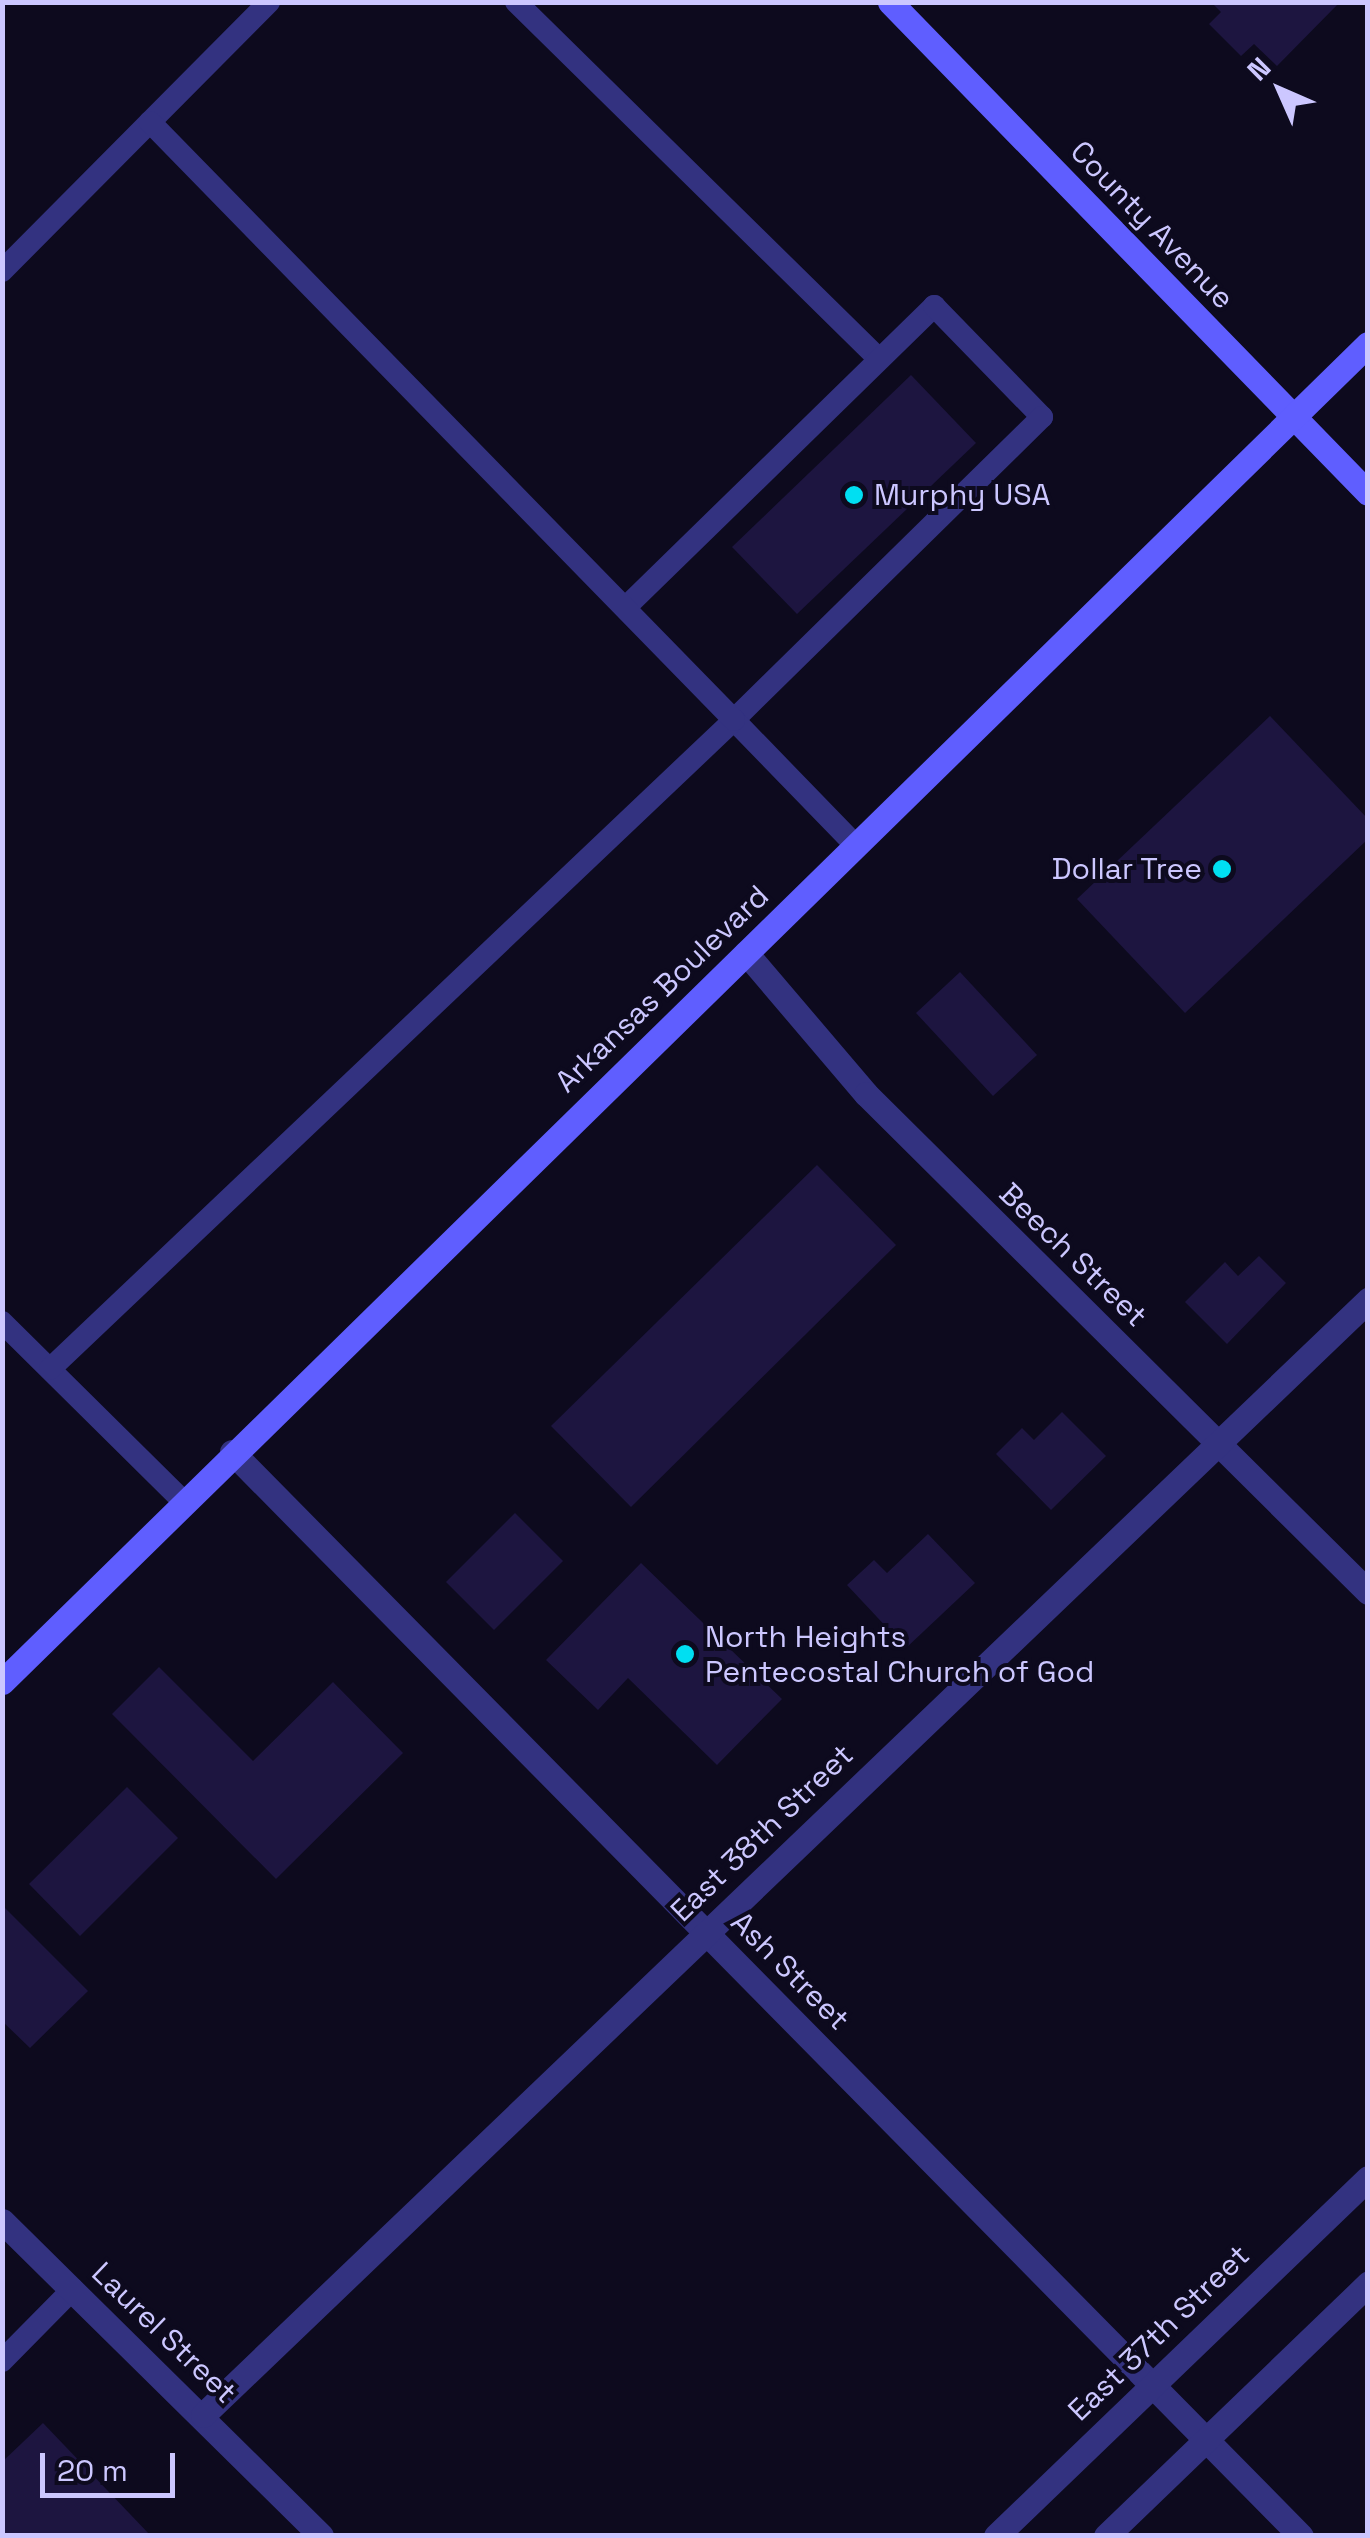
<!DOCTYPE html>
<style>
body{margin:0}
#map{position:relative;width:1370px;height:2538px;overflow:hidden;background:#0d0a1e;font-family:"Space Grotesk",sans-serif}
div>[style]{position:absolute}
.building>*{inset:0;background:#1d1540}
.lane>*{height:22px;margin:-11px;padding:0 11px;transform-origin:11px;border-radius:11px;background:#333280}
.street>*{height:25px;margin:-12.5px;padding:0 12.5px;transform-origin:12.5px;border-radius:12.5px;background:#333280}
.secondary>*{height:25px;margin:-12.5px;padding:0 12.5px;transform-origin:12.5px;border-radius:12.5px;background:#5f5eff}
.dots>*{width:28px;height:28px;translate:-50% -50%;box-sizing:border-box;border:5px solid #0d0a1e;border-radius:50%}
span{translate:-50% -50%;white-space:nowrap;text-align:center;line-height:1.15;-webkit-text-stroke:8px #0d0a1e;paint-order:stroke}
.street-label{font-size:30px;color:#ccc7ff}
.poi-label{font-size:30px;color:#ccc7ff}
.left{translate:0 -50%;text-align:left}
.right{translate:-100% -50%;text-align:right}
.frame{position:absolute;inset:0;border:5px solid #ccc7ff;pointer-events:none}
.north{position:absolute;left:1230px;top:40px;width:100px;height:100px;-webkit-text-stroke:8px #0d0a1e;paint-order:stroke;rotate:315deg;font-size:28px;font-weight:700;line-height:40px;text-align:center;color:#ccc7ff}
.north::after{content:'';display:block;margin:auto;width:35px;height:45px;background:#ccc7ff;clip-path:polygon(50% 0,100% 100%,50% 72%,0 100%)}
.scale{position:absolute;left:40px;top:2453px;width:135px;height:45px;box-sizing:border-box;border:5px solid #ccc7ff;border-top:0;padding-left:12px;font-size:30px;line-height:35px;white-space:nowrap;color:#ccc7ff;-webkit-text-stroke:8px #0d0a1e;paint-order:stroke}
</style>
<div id="map">
<div class="building">
<div style="clip-path:polygon(1211px 2px,1340px 2px,1277px 66px,1254px 44px,1241px 56px,1209px 24px,1221px 12px)"></div>
<div style="clip-path:polygon(911px 375px,976px 443px,797px 614px,732px 547px)"></div>
<div style="clip-path:polygon(1270px 716px,1368px 819px,1368px 839px,1185px 1013px,1077px 899px)"></div>
<div style="clip-path:polygon(960px 972px,1037px 1055px,993px 1096px,916px 1013px)"></div>
<div style="clip-path:polygon(817px 1165px,896px 1245px,631px 1507px,551px 1426px)"></div>
<div style="clip-path:polygon(1259px 1256px,1286px 1283px,1227px 1344px,1185px 1302px,1225px 1262px,1238px 1276px)"></div>
<div style="clip-path:polygon(1062px 1412px,1106px 1456px,1051px 1510px,996px 1454px,1022px 1428px,1034px 1440px)"></div>
<div style="clip-path:polygon(515px 1513px,563px 1561px,494px 1630px,446px 1582px)"></div>
<div style="clip-path:polygon(928px 1534px,975px 1583px,906px 1648px,847px 1585px,874px 1560px,887px 1573px)"></div>
<div style="clip-path:polygon(641px 1563px,782px 1699px,717px 1765px,628px 1678px,598px 1710px,546px 1660px)"></div>
<div style="clip-path:polygon(159px 1667px,253px 1761px,333px 1682px,403px 1753px,276px 1879px,112px 1714px)"></div>
<div style="clip-path:polygon(127px 1787px,178px 1838px,80px 1936px,29px 1884px)"></div>
<div style="clip-path:polygon(2px 1905px,88px 1991px,30px 2048px,2px 2021px)"></div>
<div style="clip-path:polygon(43px 2423px,151px 2536px,2px 2536px,2px 2462px)"></div>
</div>
<div class="lane">
<div style="left:516px;top:2px;width:509px;rotate:44.52deg"></div>
<div style="left:2px;top:271px;width:379px;rotate:-45.2deg"></div>
<div style="left:626px;top:607px;width:431px;rotate:-44.3deg"></div>
<div style="left:934px;top:306px;width:155px;rotate:45.8deg"></div>
<div style="left:1042px;top:417px;width:432px;rotate:135.5deg"></div>
<div style="left:734px;top:720px;width:174px;rotate:45.9deg"></div>
<div style="left:2px;top:1322px;width:255px;rotate:44.7deg"></div>
<div style="left:50px;top:1369px;width:943px;rotate:-43.5deg"></div>
<div style="left:734px;top:720px;width:836px;rotate:-134.32deg"></div>
<div style="left:2px;top:2361px;width:101px;rotate:-45.4deg"></div>
</div>
<div class="street">
<div style="left:746px;top:953px;width:185px;rotate:49.6deg"></div>
<div style="left:866px;top:1094px;width:707px;rotate:44.77deg"></div>
<div style="left:232px;top:1452px;width:1522px;rotate:45.4deg"></div>
<div style="left:2px;top:2221px;width:448px;rotate:44.6deg"></div>
<div style="left:203px;top:2415px;width:1613px;rotate:-43.74deg"></div>
<div style="left:996px;top:2536px;width:516px;rotate:-43.9deg"></div>
<div style="left:1106px;top:2536px;width:364px;rotate:-43.9deg"></div>
</div>
<div class="secondary">
<div style="left:890px;top:2px;width:685px;rotate:45.77deg"></div>
<div style="left:2px;top:1682px;width:1912px;rotate:-44.41deg"></div>
</div>
<div class="dots">
<div style="left:854px;top:495px;background:#00dff2"></div>
<div style="left:1222px;top:869px;background:#00dff2"></div>
<div style="left:685px;top:1654px;background:#00dff2"></div>
</div>
<div class="street-label">
<span style="left:1152px;top:225px;rotate:46deg">County Avenue</span>
<span style="left:662px;top:989px;rotate:-44deg">Arkansas Boulevard</span>
<span style="left:1073px;top:1255px;rotate:44deg">Beech Street</span>
<span style="left:762px;top:1833px;rotate:-44deg">East 38th Street</span>
<span style="left:790px;top:1971px;rotate:45deg">Ash Street</span>
<span style="left:164px;top:2333px;rotate:44deg">Laurel Street</span>
<span style="left:1159px;top:2333px;rotate:-44deg">East 37th Street</span>
</div>
<div class="poi-label">
<span class="left" style="left:874px;top:495px">Murphy USA</span>
<span class="right" style="left:1202px;top:869px">Dollar Tree</span>
<span class="left" style="left:705px;top:1654px">North Heights<br>Pentecostal Church of God</span>
</div>
<div class="frame"></div>
<div class="north">N</div>
<div class="scale">20 m</div>
</div>
